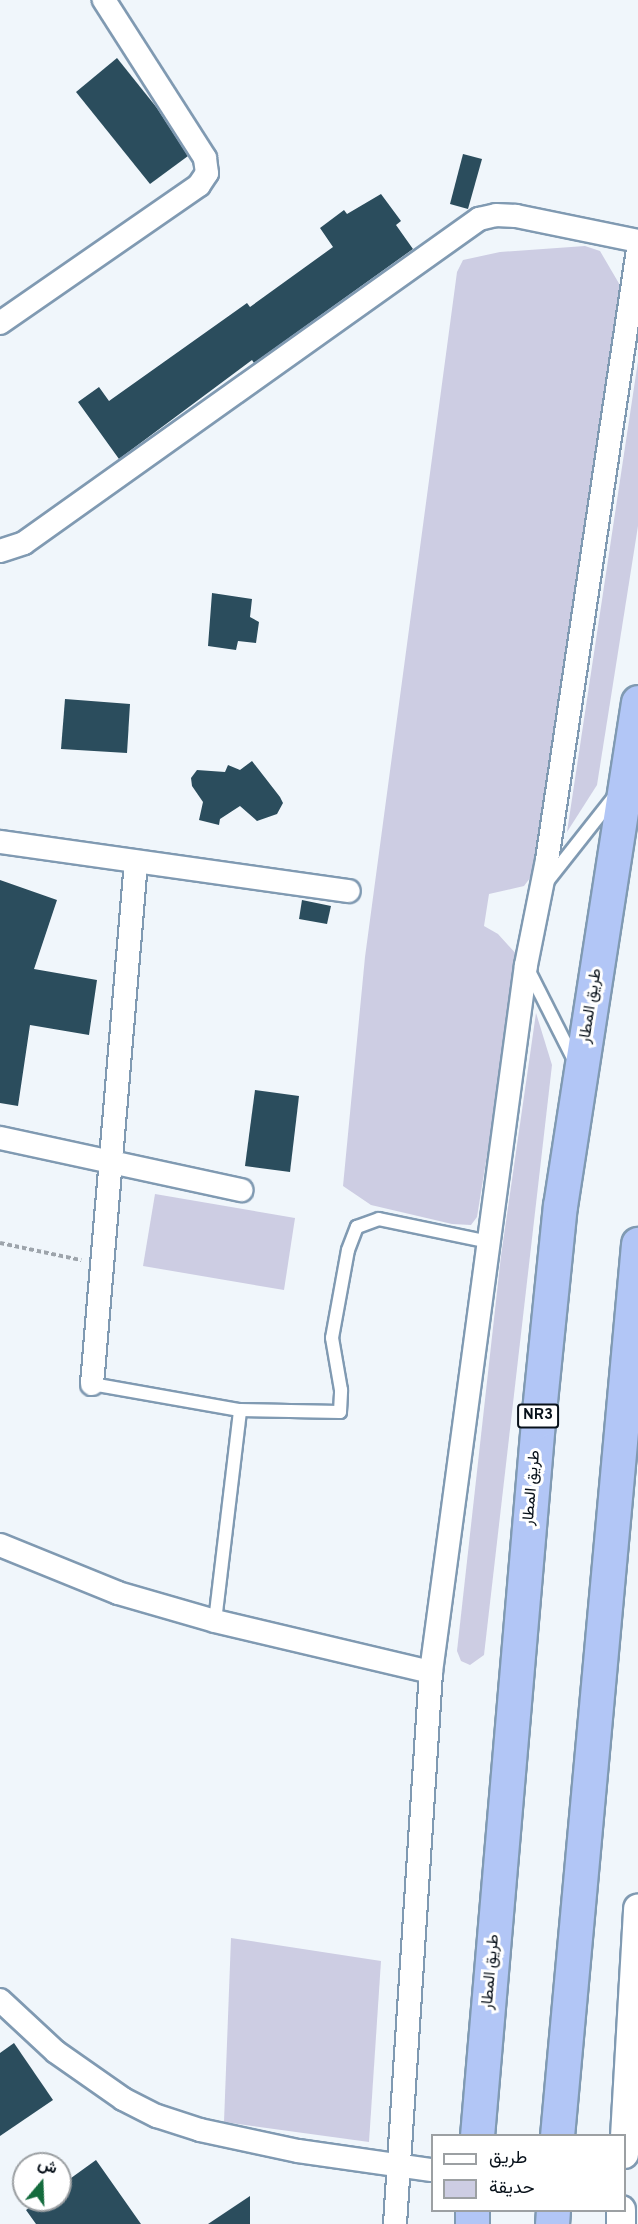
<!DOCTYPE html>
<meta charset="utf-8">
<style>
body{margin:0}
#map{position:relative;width:638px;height:2224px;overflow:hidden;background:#f0f6fb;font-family:Overpass,Vazirmatn,sans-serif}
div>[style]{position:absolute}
.green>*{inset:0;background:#cdcde3}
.building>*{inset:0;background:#2b4d5d}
.path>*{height:4px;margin-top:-2px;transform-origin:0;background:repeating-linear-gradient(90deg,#9da4ab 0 4.5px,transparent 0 7.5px)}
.roads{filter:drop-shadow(2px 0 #809ab2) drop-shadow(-2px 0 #809ab2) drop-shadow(0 2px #809ab2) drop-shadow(0 -2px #809ab2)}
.service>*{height:12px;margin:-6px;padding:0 6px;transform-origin:6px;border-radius:6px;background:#fff}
.minor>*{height:22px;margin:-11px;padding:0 11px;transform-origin:11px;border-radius:11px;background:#fff}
.tertiary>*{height:28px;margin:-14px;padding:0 14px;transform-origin:14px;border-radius:14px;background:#fff}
.trunk>*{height:33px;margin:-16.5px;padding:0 16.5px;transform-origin:16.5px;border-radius:16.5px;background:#b2c6f6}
span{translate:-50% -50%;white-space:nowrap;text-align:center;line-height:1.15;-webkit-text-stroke:6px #fff;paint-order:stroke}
.shield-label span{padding:2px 4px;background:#fff;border:2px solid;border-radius:4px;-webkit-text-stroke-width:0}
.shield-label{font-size:15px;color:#08111a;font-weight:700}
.street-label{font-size:16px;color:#08111a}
.legend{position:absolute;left:431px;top:2134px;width:195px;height:78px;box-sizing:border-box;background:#fff;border:2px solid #9ca0a3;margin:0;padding:8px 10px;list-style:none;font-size:18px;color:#08111a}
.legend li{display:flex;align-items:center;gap:12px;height:30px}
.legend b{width:30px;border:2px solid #9ca0a3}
.north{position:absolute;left:12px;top:2152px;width:60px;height:60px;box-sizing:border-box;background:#fff;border:2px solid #9ca0a3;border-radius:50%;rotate:19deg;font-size:16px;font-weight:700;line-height:24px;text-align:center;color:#08111a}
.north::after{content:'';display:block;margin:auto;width:21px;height:27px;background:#146b3d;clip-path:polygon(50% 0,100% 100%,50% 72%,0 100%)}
</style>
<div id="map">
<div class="green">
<div style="clip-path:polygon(585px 246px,600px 251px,624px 292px,533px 874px,524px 886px,489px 894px,484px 926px,498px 934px,519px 957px,477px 1217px,471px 1225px,452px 1224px,371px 1205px,343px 1186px,365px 957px,457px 272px,463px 260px,500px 252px)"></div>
<div style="clip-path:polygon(638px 361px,638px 526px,597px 785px,567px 832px)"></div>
<div style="clip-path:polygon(536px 1013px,552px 1065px,484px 1655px,470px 1665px,461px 1661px,457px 1651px,501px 1256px)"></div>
<div style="clip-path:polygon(155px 1194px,295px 1218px,284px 1290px,143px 1266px)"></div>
<div style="clip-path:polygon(231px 1938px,381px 1961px,369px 2142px,224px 2122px)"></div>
</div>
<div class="building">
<div style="clip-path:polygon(117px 58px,157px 108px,188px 156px,150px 184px,76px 92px)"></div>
<div style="clip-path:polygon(463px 154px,482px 159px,468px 209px,450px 204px)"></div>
<div style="clip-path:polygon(381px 194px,401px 221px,396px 225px,413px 249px,254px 363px,252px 360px,119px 459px,78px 402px,99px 387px,109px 401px,247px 303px,250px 307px,333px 247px,320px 228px,344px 210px,347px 214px)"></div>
<div style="clip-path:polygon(212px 593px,252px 599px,250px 617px,259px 622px,256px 643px,238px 641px,236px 650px,208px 646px)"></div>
<div style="clip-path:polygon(65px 699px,130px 704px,127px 753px,61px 749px)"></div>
<div style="clip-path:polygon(252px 761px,280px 797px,283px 803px,277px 814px,257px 821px,240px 806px,220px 819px,219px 825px,199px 820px,203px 802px,192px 786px,191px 778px,197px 770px,225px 772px,228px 765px,240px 770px)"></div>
<div style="clip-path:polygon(0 880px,57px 900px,34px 969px,97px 980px,89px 1035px,30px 1025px,18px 1106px,0 1103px)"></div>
<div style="clip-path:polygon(302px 900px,331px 906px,327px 924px,299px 919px)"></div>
<div style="clip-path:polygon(255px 1090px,299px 1096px,290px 1172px,245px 1166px)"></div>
<div style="clip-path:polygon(14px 2043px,53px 2100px,0 2136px,0 2053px)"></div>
<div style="clip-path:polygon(96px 2160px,141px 2224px,36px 2224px,26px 2210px,40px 2200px,60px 2200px,60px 2186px)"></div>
<div style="clip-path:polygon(250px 2196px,250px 2224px,208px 2224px)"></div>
</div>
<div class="path">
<div style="left:0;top:1243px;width:83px;rotate:11.9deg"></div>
</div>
<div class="roads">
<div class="service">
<div style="left:546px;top:883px;width:110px;rotate:-51.7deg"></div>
<div style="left:528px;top:969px;width:102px;rotate:63.2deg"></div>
<div style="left:92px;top:1384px;width:150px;rotate:10deg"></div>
<div style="left:240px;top:1410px;width:100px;rotate:1.1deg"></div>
<div style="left:340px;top:1412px;width:22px;rotate:-87deg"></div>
<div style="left:341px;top:1390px;width:53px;rotate:-99.8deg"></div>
<div style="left:332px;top:1338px;width:89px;rotate:-79.7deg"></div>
<div style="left:348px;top:1250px;width:25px;rotate:-69deg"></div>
<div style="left:357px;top:1227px;width:23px;rotate:-20deg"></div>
<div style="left:379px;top:1219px;width:112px;rotate:11.8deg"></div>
<div style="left:215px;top:1621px;width:212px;rotate:-83.2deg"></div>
</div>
<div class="minor">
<div style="left:0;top:323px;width:242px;rotate:-34.7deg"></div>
<div style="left:199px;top:185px;width:14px;rotate:-56deg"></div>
<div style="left:207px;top:173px;width:15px;rotate:-98deg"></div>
<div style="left:205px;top:158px;width:188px;rotate:-122.6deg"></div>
<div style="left:0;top:551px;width:25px;rotate:-18deg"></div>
<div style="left:24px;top:543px;width:559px;rotate:-35.45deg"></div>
<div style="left:479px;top:219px;width:17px;rotate:-13deg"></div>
<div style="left:496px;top:215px;width:20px;rotate:3deg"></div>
<div style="left:516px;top:216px;width:125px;rotate:11.6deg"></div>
<div style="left:0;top:842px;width:352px;rotate:8deg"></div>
<div style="left:0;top:1138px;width:247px;rotate:12.2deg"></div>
<div style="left:92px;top:1384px;width:524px;rotate:-85.18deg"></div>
<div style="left:0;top:1545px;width:127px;rotate:22.1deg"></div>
<div style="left:118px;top:1593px;width:101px;rotate:16.1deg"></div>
<div style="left:215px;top:1621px;width:222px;rotate:13.3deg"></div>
<div style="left:0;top:2000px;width:76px;rotate:42.9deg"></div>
<div style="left:56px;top:2052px;width:82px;rotate:35deg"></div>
<div style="left:123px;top:2099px;width:38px;rotate:27deg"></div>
<div style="left:157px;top:2116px;width:45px;rotate:18deg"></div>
<div style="left:200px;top:2130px;width:100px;rotate:12.1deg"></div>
<div style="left:298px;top:2151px;width:135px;rotate:8.1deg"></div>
<div style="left:395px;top:2224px;width:553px;rotate:-86.27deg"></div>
<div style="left:431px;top:1672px;width:713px;rotate:-82.35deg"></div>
<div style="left:526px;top:965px;width:107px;rotate:-78.7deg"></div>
<div style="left:547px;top:860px;width:617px;rotate:-81.52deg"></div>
</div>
<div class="tertiary">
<div style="left:624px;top:2154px;width:246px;rotate:-86.7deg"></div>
<div style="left:621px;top:2224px;width:14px;rotate:-90deg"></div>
</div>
<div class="trunk">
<div style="left:477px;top:2136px;width:718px;rotate:-85.12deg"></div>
<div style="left:538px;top:1421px;width:216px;rotate:-84.2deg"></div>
<div style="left:560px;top:1206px;width:510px;rotate:-81.2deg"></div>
<div style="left:557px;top:2136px;width:896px;rotate:-84.81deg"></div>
<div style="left:472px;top:2224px;width:14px;rotate:-90deg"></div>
<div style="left:552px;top:2224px;width:14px;rotate:-86deg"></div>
</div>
</div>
<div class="shield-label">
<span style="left:538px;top:1416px">NR3</span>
</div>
<div class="street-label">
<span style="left:591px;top:1006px;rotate:-81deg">طريق المطار</span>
<span style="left:532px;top:1488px;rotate:-85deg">طريق المطار</span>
<span style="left:491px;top:1972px;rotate:-85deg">طريق المطار</span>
</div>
<ul class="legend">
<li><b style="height:8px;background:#fff"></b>طريق</li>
<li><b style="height:16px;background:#cdcde3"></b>حديقة</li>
</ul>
<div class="north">ش</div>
</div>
